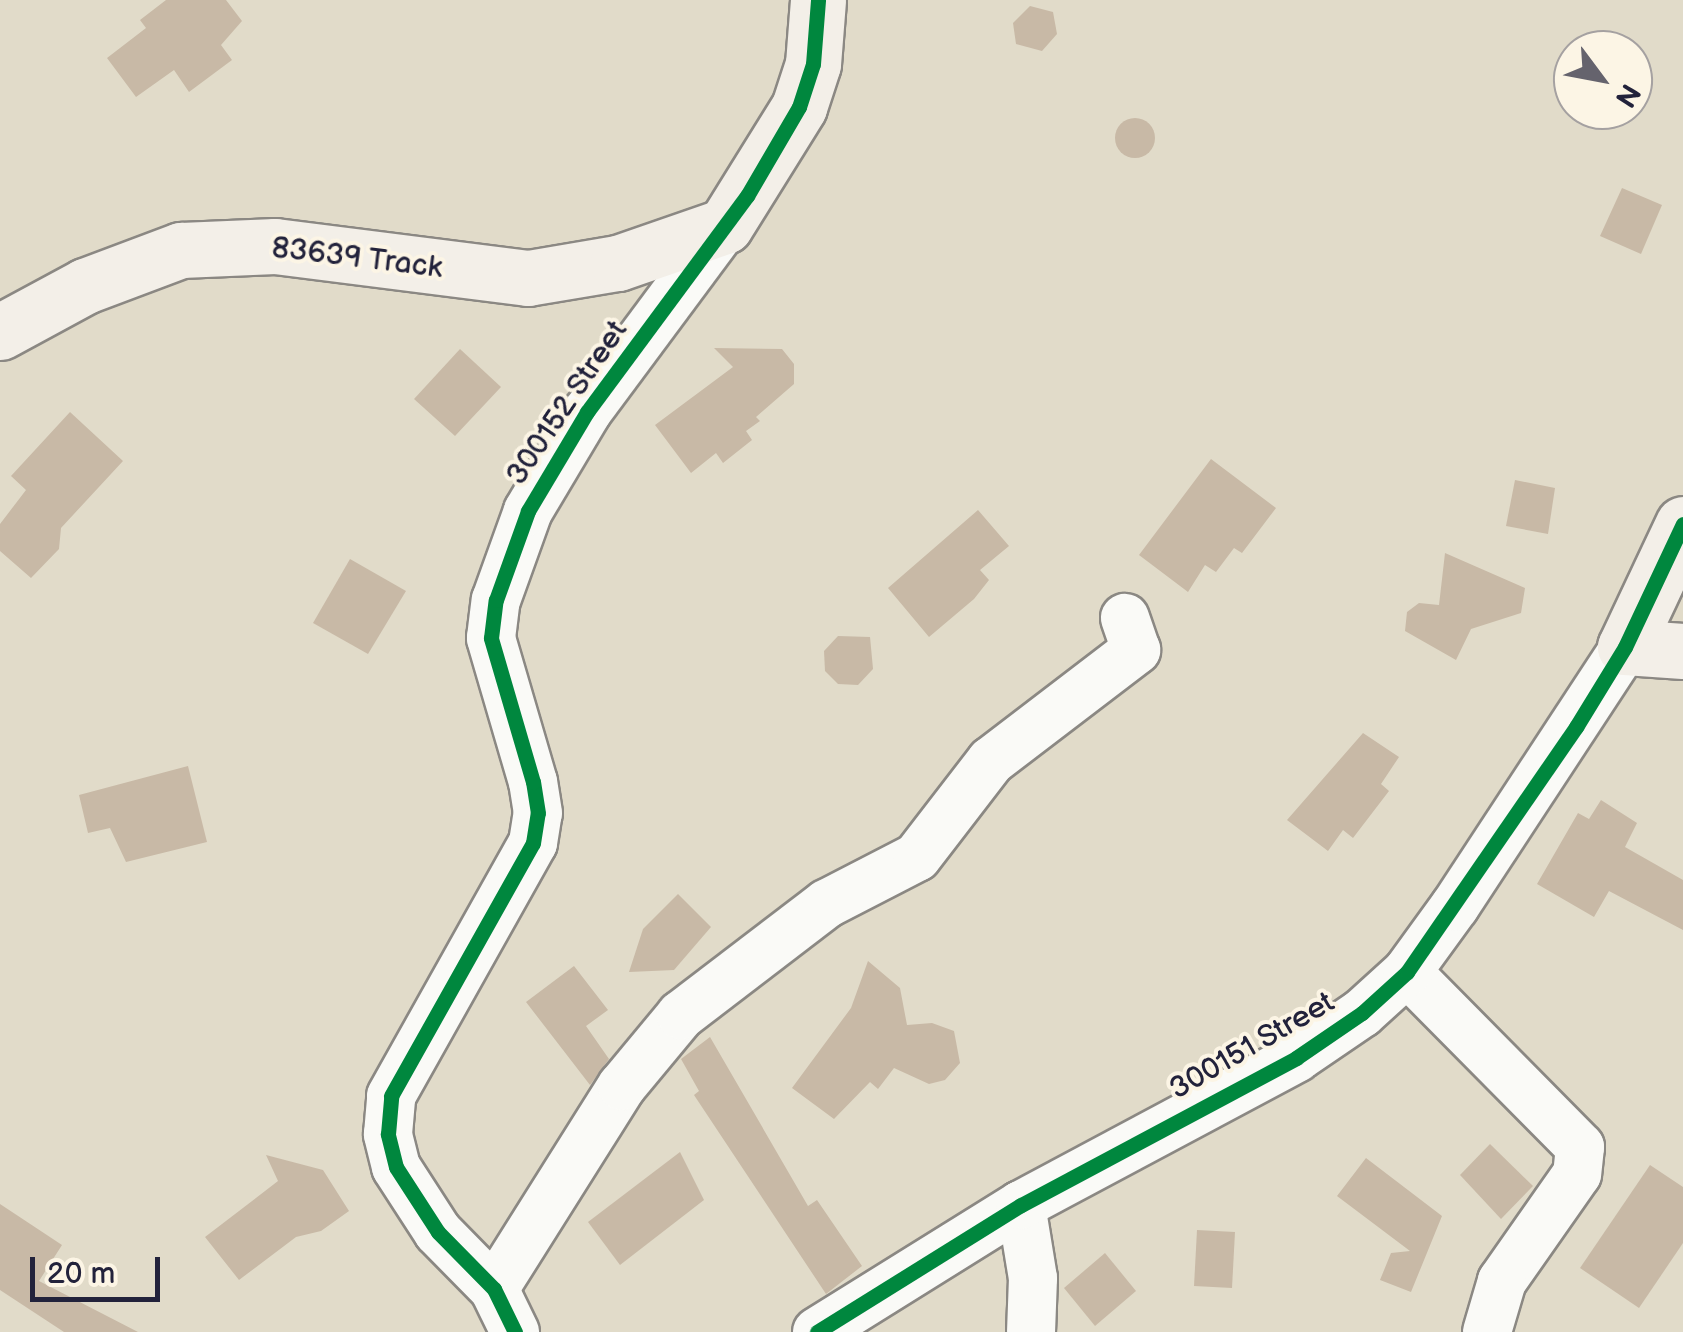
<!DOCTYPE html>
<style>
body{margin:0}
#map{position:relative;width:1683px;height:1332px;overflow:hidden;background:#e1dbc9;font-family:"Balsamiq Sans",sans-serif}
div>[style]{position:absolute}
.building>*{inset:0;background:#c8b9a6}
.round{border-radius:50%}
.roads{filter:drop-shadow(2px 0 #8b8883) drop-shadow(-2px 0 #8b8883) drop-shadow(0 2px #8b8883) drop-shadow(0 -2px #8b8883)}
.street>*{height:48px;margin:-24px;padding:0 24px;transform-origin:24px;border-radius:24px;background:#fafaf7}
.secondary>*{height:55px;margin:-27.5px;padding:0 27.5px;transform-origin:27.5px;border-radius:27.5px;background:#f3efe8}
.cycleway>*{height:15px;margin:-7.5px;padding:0 7.5px;transform-origin:7.5px;border-radius:7.5px;background:#00873e}
span{translate:-50% -50%;white-space:nowrap;text-align:center;line-height:1.15;-webkit-text-stroke:8px #fcf5e5;paint-order:stroke}
.street-label{font-size:30px;color:#22223b}
.north{position:absolute;left:1553px;top:30px;width:100px;height:100px;box-sizing:border-box;background:#fcf5e5;border:2px solid #a5a1a1;border-radius:50%;rotate:122deg;font-size:28px;font-weight:700;line-height:40px;text-align:center;color:#22223b}
.north::after{content:'';display:block;margin:auto;width:35px;height:45px;background:#65636d;clip-path:polygon(50% 0,100% 100%,50% 72%,0 100%)}
.scale{position:absolute;left:30px;top:1257px;width:130px;height:45px;box-sizing:border-box;border:5px solid #22223b;border-top:0;padding-left:12px;font-size:30px;line-height:35px;white-space:nowrap;color:#22223b;-webkit-text-stroke:8px #fcf5e5;paint-order:stroke}
</style>
<div id="map">
<div class="building">
<div style="clip-path:polygon(166px 0,226px 0,242px 21px,221px 45px,232px 60px,189px 92px,174px 70px,136px 97px,107px 58px,146px 28px,140px 20px)"></div>
<div style="clip-path:polygon(1030px 6px,1053px 12px,1057px 34px,1042px 51px,1016px 44px,1013px 23px)"></div>
<div class="round" style="left:1115px;top:118px;width:40px;height:40px"></div>
<div style="clip-path:polygon(1622px 188px,1662px 205px,1641px 254px,1600px 236px)"></div>
<div style="clip-path:polygon(714px 348px,782px 349px,794px 364px,794px 384px,756px 417px,760px 421px,746px 431px,752px 440px,723px 463px,716px 453px,691px 473px,655px 425px,733px 367px)"></div>
<div style="clip-path:polygon(460px 349px,501px 387px,455px 436px,414px 399px)"></div>
<div style="clip-path:polygon(70px 412px,123px 461px,61px 528px,59px 549px,31px 578px,0 551px,0 524px,26px 490px,11px 476px)"></div>
<div style="clip-path:polygon(1211px 459px,1276px 508px,1242px 553px,1234px 548px,1216px 572px,1205px 565px,1188px 592px,1139px 555px)"></div>
<div style="clip-path:polygon(1515px 480px,1555px 488px,1548px 534px,1506px 526px)"></div>
<div style="clip-path:polygon(978px 510px,1009px 546px,980px 570px,989px 580px,974px 599px,929px 637px,888px 588px)"></div>
<div style="clip-path:polygon(1445px 553px,1525px 588px,1521px 613px,1471px 629px,1456px 660px,1405px 631px,1407px 612px,1419px 603px,1439px 605px)"></div>
<div style="clip-path:polygon(350px 559px,406px 591px,368px 654px,313px 623px)"></div>
<div style="clip-path:polygon(838px 636px,870px 637px,873px 669px,858px 685px,838px 684px,825px 671px,824px 651px)"></div>
<div style="clip-path:polygon(1363px 733px,1399px 757px,1381px 784px,1389px 791px,1353px 838px,1343px 830px,1328px 851px,1287px 820px)"></div>
<div style="clip-path:polygon(188px 766px,207px 842px,126px 862px,110px 828px,88px 833px,79px 795px)"></div>
<div style="clip-path:polygon(1601px 800px,1637px 823px,1625px 847px,1683px 880px,1683px 930px,1609px 891px,1594px 917px,1537px 884px,1578px 813px,1589px 819px)"></div>
<div style="clip-path:polygon(678px 894px,711px 927px,674px 970px,629px 972px,643px 929px)"></div>
<div style="clip-path:polygon(868px 961px,900px 988px,907px 1025px,932px 1023px,954px 1031px,960px 1063px,945px 1080px,929px 1084px,894px 1068px,878px 1089px,870px 1082px,834px 1119px,792px 1088px,851px 1008px)"></div>
<div style="clip-path:polygon(574px 966px,608px 1010px,586px 1026px,609px 1059px,590px 1085px,526px 1002px)"></div>
<div style="clip-path:polygon(710px 1037px,808px 1206px,817px 1200px,862px 1266px,826px 1294px,694px 1095px,699px 1091px,681px 1059px)"></div>
<div style="clip-path:polygon(1490px 1144px,1533px 1186px,1501px 1219px,1460px 1175px)"></div>
<div style="clip-path:polygon(680px 1152px,704px 1200px,620px 1265px,588px 1222px)"></div>
<div style="clip-path:polygon(266px 1155px,323px 1170px,349px 1211px,321px 1231px,296px 1237px,239px 1280px,205px 1237px,278px 1181px)"></div>
<div style="clip-path:polygon(1366px 1158px,1442px 1216px,1411px 1292px,1380px 1280px,1391px 1253px,1410px 1251px,1337px 1196px)"></div>
<div style="clip-path:polygon(1650px 1165px,1683px 1187px,1683px 1243px,1639px 1308px,1580px 1268px)"></div>
<div style="clip-path:polygon(0 1204px,62px 1245px,39px 1281px,138px 1332px,64px 1332px,0 1290px)"></div>
<div style="clip-path:polygon(1197px 1230px,1235px 1232px,1232px 1288px,1194px 1286px)"></div>
<div style="clip-path:polygon(1105px 1253px,1136px 1291px,1095px 1326px,1064px 1288px)"></div>
</div>
<div class="roads">
<div class="street">
<div style="left:1407px;top:972px;width:246px;rotate:45.3deg"></div>
<div style="left:1580px;top:1147px;width:27px;rotate:96deg"></div>
<div style="left:1577px;top:1174px;width:131px;rotate:125deg"></div>
<div style="left:1502px;top:1281px;width:53px;rotate:106.4deg"></div>
<div style="left:1021px;top:1205px;width:74px;rotate:80.7deg"></div>
<div style="left:1033px;top:1278px;width:54px;rotate:92.1deg"></div>
<div style="left:494px;top:1289px;width:240px;rotate:-57.8deg"></div>
<div style="left:622px;top:1086px;width:92px;rotate:-50.3deg"></div>
<div style="left:681px;top:1015px;width:183px;rotate:-37.4deg"></div>
<div style="left:826px;top:904px;width:102px;rotate:-27.3deg"></div>
<div style="left:917px;top:857px;width:121px;rotate:-52.4deg"></div>
<div style="left:991px;top:761px;width:183px;rotate:-37.4deg"></div>
<div style="left:1136px;top:650px;width:34px;rotate:-109deg"></div>
<div style="left:515px;top:1332px;width:48px;rotate:-116deg"></div>
<div style="left:494px;top:1289px;width:80px;rotate:-134.5deg"></div>
<div style="left:438px;top:1232px;width:77px;rotate:-122.9deg"></div>
<div style="left:396px;top:1167px;width:34px;rotate:-104deg"></div>
<div style="left:388px;top:1134px;width:38px;rotate:-85deg"></div>
<div style="left:391px;top:1096px;width:290px;rotate:-60.7deg"></div>
<div style="left:533px;top:843px;width:30px;rotate:-81deg"></div>
<div style="left:538px;top:813px;width:31px;rotate:-99deg"></div>
<div style="left:533px;top:782px;width:150px;rotate:-106.3deg"></div>
<div style="left:491px;top:638px;width:38px;rotate:-83deg"></div>
<div style="left:496px;top:600px;width:95px;rotate:-70.2deg"></div>
<div style="left:528px;top:511px;width:115px;rotate:-59.2deg"></div>
<div style="left:587px;top:412px;width:232px;rotate:-53.4deg"></div>
<div style="left:817px;top:1332px;width:240px;rotate:-31.9deg"></div>
<div style="left:1021px;top:1205px;width:312px;rotate:-28.1deg"></div>
<div style="left:1296px;top:1058px;width:80px;rotate:-34.3deg"></div>
<div style="left:1362px;top:1013px;width:61px;rotate:-42.3deg"></div>
<div style="left:1407px;top:972px;width:82px;rotate:-54deg"></div>
<div style="left:1455px;top:906px;width:310px;rotate:-56.7deg"></div>
</div>
<div class="secondary">
<div style="left:0;top:332px;width:97px;rotate:-28.4deg"></div>
<div style="left:85px;top:286px;width:103px;rotate:-20.6deg"></div>
<div style="left:181px;top:250px;width:94px;rotate:-2.4deg"></div>
<div style="left:275px;top:246px;width:255px;rotate:7.2deg"></div>
<div style="left:528px;top:278px;width:91px;rotate:-9.5deg"></div>
<div style="left:618px;top:263px;width:113px;rotate:-19.1deg"></div>
<div style="left:725px;top:226px;width:140px;rotate:-58.1deg"></div>
<div style="left:799px;top:107px;width:45px;rotate:-72deg"></div>
<div style="left:813px;top:64px;width:64px;rotate:-85.5deg"></div>
<div style="left:1683px;top:524px;width:136px;rotate:115.2deg"></div>
<div style="left:1625px;top:647px;width:58px;rotate:3.9deg"></div>
</div>
</div>
<div class="cycleway">
<div style="left:515px;top:1332px;width:48px;rotate:-116deg"></div>
<div style="left:494px;top:1289px;width:80px;rotate:-134.5deg"></div>
<div style="left:438px;top:1232px;width:77px;rotate:-122.9deg"></div>
<div style="left:396px;top:1167px;width:34px;rotate:-104deg"></div>
<div style="left:388px;top:1134px;width:38px;rotate:-85deg"></div>
<div style="left:391px;top:1096px;width:290px;rotate:-60.7deg"></div>
<div style="left:533px;top:843px;width:30px;rotate:-81deg"></div>
<div style="left:538px;top:813px;width:31px;rotate:-99deg"></div>
<div style="left:533px;top:782px;width:150px;rotate:-106.3deg"></div>
<div style="left:491px;top:638px;width:38px;rotate:-83deg"></div>
<div style="left:496px;top:600px;width:95px;rotate:-70.2deg"></div>
<div style="left:528px;top:511px;width:115px;rotate:-59.2deg"></div>
<div style="left:587px;top:412px;width:269px;rotate:-53.5deg"></div>
<div style="left:747px;top:196px;width:103px;rotate:-59.7deg"></div>
<div style="left:799px;top:107px;width:45px;rotate:-72deg"></div>
<div style="left:813px;top:64px;width:64px;rotate:-85.5deg"></div>
<div style="left:817px;top:1332px;width:240px;rotate:-31.9deg"></div>
<div style="left:1021px;top:1205px;width:312px;rotate:-28.1deg"></div>
<div style="left:1296px;top:1058px;width:80px;rotate:-34.3deg"></div>
<div style="left:1362px;top:1013px;width:61px;rotate:-42.3deg"></div>
<div style="left:1407px;top:972px;width:298px;rotate:-55.4deg"></div>
<div style="left:1576px;top:727px;width:94px;rotate:-58.5deg"></div>
<div style="left:1625px;top:647px;width:136px;rotate:-64.8deg"></div>
</div>
<div class="street-label">
<span style="left:357px;top:258px;rotate:7deg">83639 Track</span>
<span style="left:567px;top:403px;rotate:-56deg">300152 Street</span>
<span style="left:1252px;top:1046px;rotate:-30deg">300151 Street</span>
</div>
<div class="north">N</div>
<div class="scale">20 m</div>
</div>
